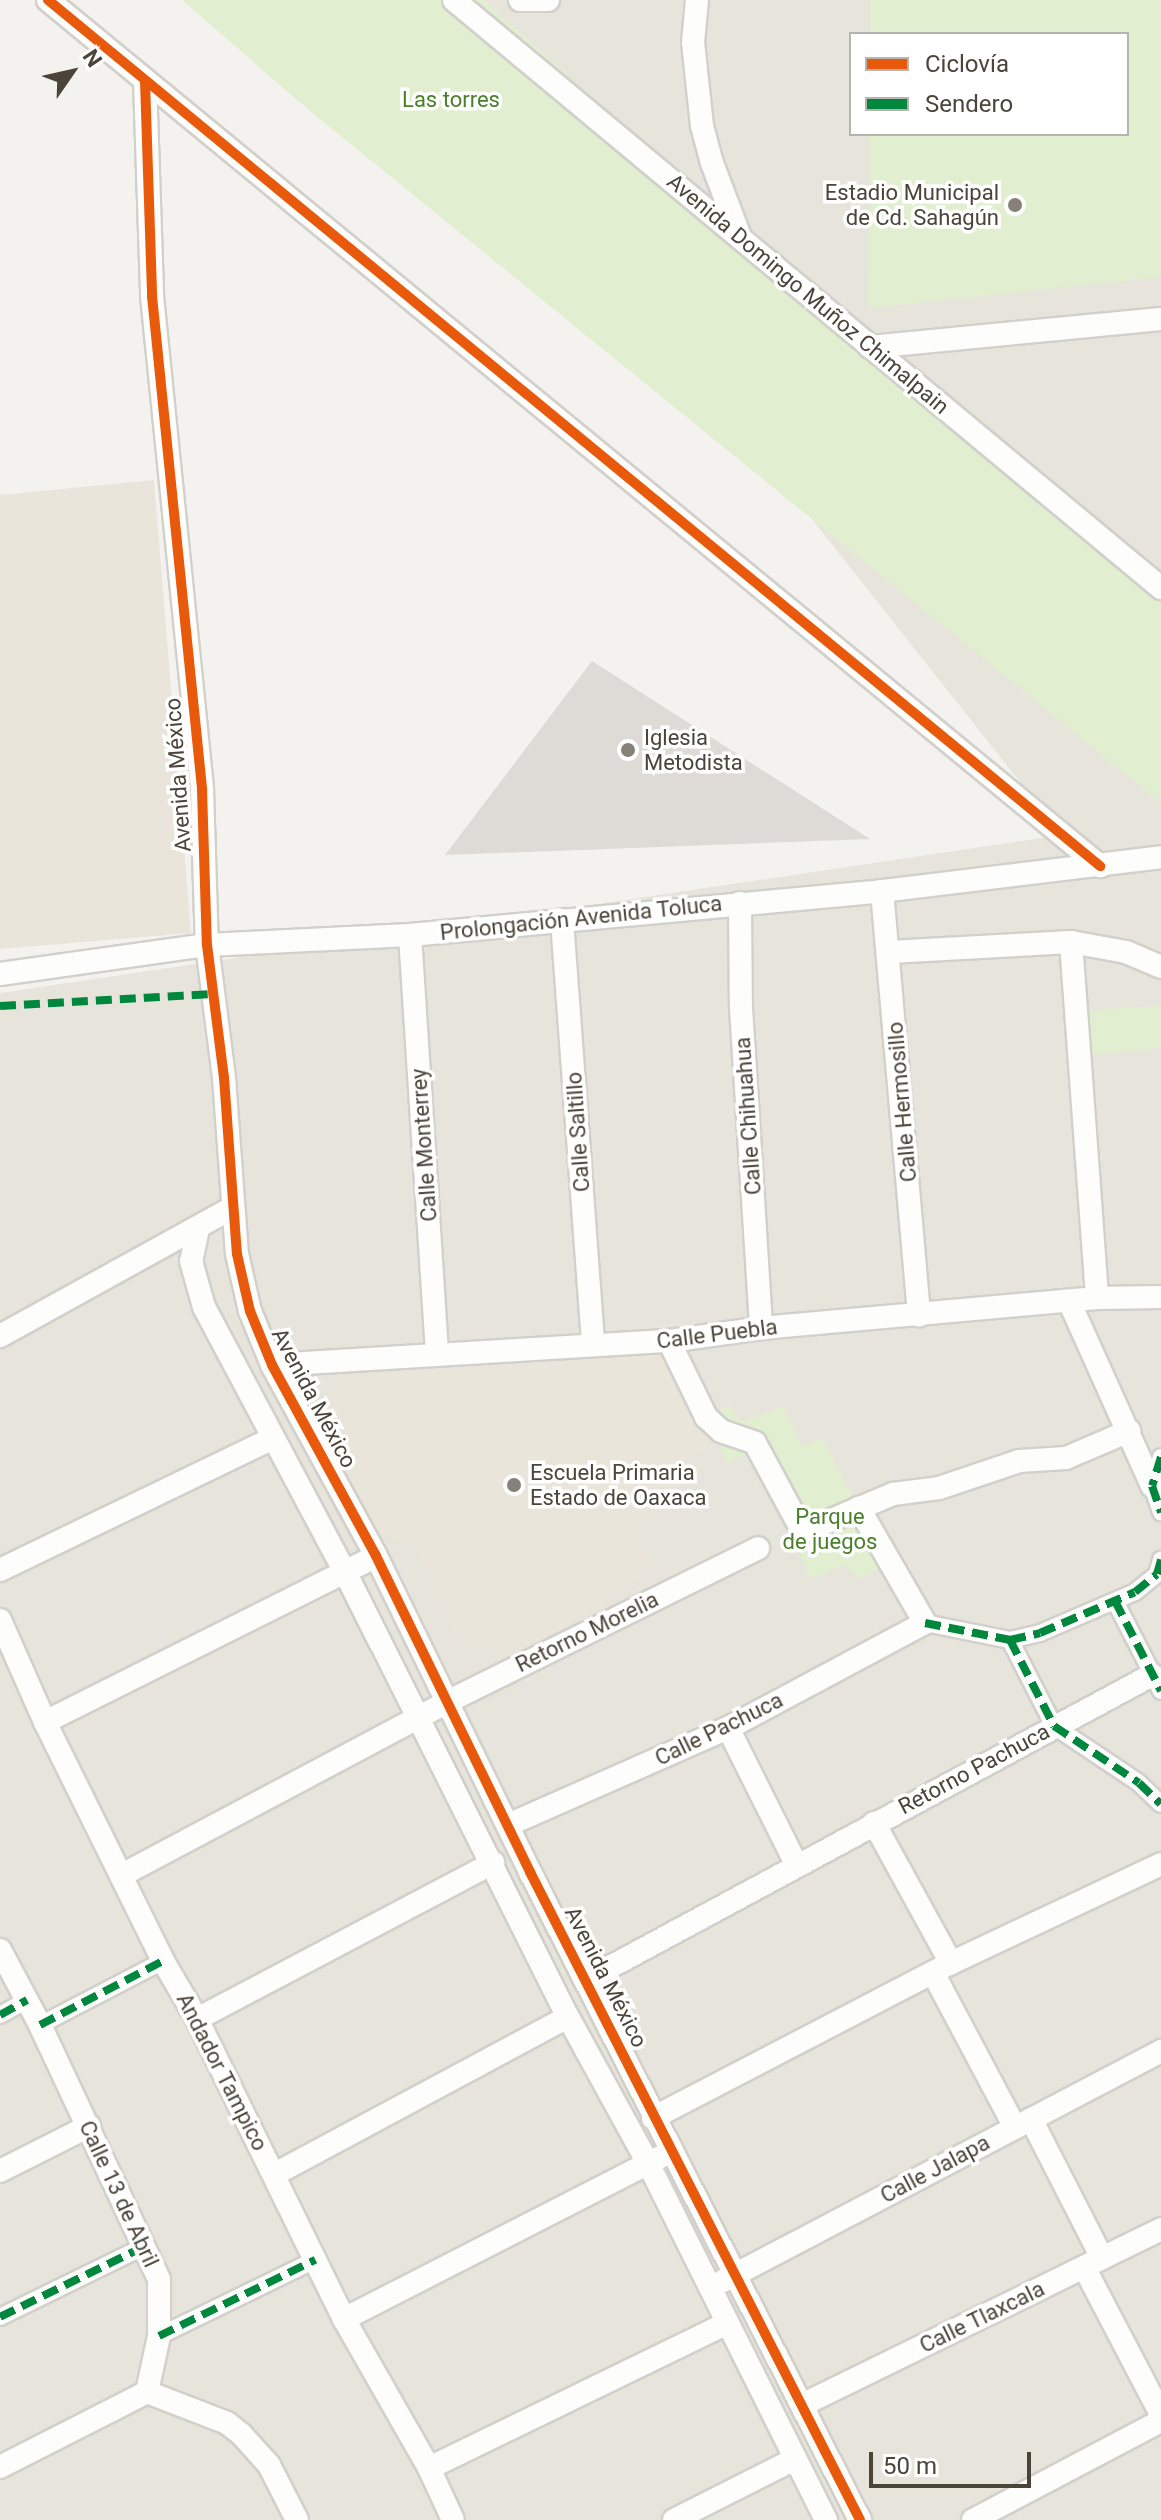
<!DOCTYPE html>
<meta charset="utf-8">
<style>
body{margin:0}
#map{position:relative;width:1161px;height:2520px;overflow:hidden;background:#f4f2ee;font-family:Roboto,sans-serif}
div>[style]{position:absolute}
.residential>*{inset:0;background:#e7e4dc}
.education>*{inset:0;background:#eae5da}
.green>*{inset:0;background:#e1eecf}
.building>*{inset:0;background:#dedbd6}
.roads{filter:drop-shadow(2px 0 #d2d0cb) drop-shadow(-2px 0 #d2d0cb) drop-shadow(0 2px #d2d0cb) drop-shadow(0 -2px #d2d0cb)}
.pedestrian>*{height:16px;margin:-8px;padding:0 8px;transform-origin:8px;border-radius:8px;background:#fdfdfc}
.minor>*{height:22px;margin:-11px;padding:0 11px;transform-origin:11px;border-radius:11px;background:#fdfdfc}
.quiet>*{height:8px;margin-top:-4px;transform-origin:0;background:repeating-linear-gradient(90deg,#00873e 0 16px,transparent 0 24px)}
.cycleway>*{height:10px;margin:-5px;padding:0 5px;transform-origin:5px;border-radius:5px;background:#e8590c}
.dots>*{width:22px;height:22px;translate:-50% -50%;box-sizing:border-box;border:4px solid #fff;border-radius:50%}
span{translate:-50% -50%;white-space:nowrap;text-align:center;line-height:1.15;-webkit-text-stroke:7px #fff;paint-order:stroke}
.park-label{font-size:22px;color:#4a7f2a}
.poi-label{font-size:22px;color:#4b4439}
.right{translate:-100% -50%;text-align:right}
.left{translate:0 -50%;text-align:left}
.street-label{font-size:22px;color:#4b4439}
.legend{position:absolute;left:849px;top:32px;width:280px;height:104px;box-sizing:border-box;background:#fff;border:2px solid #b7b4b0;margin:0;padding:10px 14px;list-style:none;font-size:24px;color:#4b4439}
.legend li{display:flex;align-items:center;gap:16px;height:40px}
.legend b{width:40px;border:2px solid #b7b4b0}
.north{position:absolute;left:32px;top:32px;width:80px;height:80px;-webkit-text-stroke:6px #fff;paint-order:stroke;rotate:56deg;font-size:22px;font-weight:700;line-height:32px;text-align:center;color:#4b4439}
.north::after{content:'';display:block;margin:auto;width:28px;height:36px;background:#4b4439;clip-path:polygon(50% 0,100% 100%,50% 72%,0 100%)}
.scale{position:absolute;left:869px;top:2452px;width:162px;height:36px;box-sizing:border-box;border:4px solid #4b4439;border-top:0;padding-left:10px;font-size:24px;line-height:28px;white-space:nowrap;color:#4b4439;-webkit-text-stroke:6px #fff;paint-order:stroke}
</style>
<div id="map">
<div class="residential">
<div style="clip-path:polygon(evenodd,401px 0,1161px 0,1161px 2520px,0 2520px,0 993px,1062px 835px,401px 0,851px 34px,1127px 34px,1127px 134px,851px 134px,851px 34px)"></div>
</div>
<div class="education">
<div style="clip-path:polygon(154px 480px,191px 933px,0 949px,0 495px)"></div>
<div style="clip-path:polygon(683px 1322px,699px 1407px,711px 1441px,674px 1472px,682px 1498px,632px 1529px,650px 1569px,505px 1667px,484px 1634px,463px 1648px,415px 1542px,378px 1535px,338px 1463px,319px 1415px,342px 1381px)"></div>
</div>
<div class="green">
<div style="clip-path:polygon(182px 0,484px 0,854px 334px,1161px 592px,1161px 803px,304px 106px)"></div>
<div style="clip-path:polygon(870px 0,1161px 0,1161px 277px,868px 308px,869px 134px,1127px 134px,1127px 34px,870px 34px)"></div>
<div style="clip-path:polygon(1161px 1006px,1161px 1048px,1091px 1055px,1089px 1010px)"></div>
<div style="clip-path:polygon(731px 1405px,740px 1422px,783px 1407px,802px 1446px,823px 1439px,889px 1565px,859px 1579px,845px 1565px,810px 1579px,757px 1449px,726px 1464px,710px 1414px)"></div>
</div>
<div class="building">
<div style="clip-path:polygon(592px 661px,870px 839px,445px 855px)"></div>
</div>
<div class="roads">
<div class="pedestrian">
<div style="left:1161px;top:1457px;width:30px;rotate:107deg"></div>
<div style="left:1152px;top:1486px;width:28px;rotate:71deg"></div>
<div style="left:1115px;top:1601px;width:101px;rotate:62.9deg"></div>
<div style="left:925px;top:1623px;width:87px;rotate:11.3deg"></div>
<div style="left:1010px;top:1640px;width:31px;rotate:-13deg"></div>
<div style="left:1040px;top:1633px;width:103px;rotate:-23.3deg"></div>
<div style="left:1135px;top:1592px;width:28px;rotate:-39deg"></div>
<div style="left:1157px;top:1574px;width:15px;rotate:-74deg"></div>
<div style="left:1010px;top:1640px;width:97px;rotate:62.9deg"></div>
<div style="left:1054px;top:1726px;width:102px;rotate:33.8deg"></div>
<div style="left:1139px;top:1783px;width:30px;rotate:44deg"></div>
<div style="left:0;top:2015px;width:31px;rotate:-29deg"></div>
<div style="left:40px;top:2025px;width:139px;rotate:-27.5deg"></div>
<div style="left:0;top:2317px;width:159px;rotate:-26.1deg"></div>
<div style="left:159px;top:2336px;width:174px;rotate:-26deg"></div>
</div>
<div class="minor">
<div style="left:48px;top:0;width:1363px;rotate:39.46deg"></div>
<div style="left:454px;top:0;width:920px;rotate:39.75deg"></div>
<div style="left:520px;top:0;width:28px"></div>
<div style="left:697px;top:0;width:42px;rotate:95.4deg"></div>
<div style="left:693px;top:42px;width:84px;rotate:83.9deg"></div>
<div style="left:702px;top:126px;width:38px;rotate:75deg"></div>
<div style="left:712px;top:163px;width:76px;rotate:69.2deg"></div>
<div style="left:145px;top:81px;width:215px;rotate:88.1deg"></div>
<div style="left:152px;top:296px;width:497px;rotate:84.2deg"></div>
<div style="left:202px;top:790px;width:155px;rotate:88.2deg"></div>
<div style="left:207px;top:945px;width:134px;rotate:82.7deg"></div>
<div style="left:224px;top:1078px;width:176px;rotate:85.8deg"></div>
<div style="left:237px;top:1254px;width:58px;rotate:77.2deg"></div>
<div style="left:250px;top:1311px;width:58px;rotate:67.8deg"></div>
<div style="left:272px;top:1365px;width:217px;rotate:61.4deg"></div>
<div style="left:376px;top:1556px;width:352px;rotate:64deg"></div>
<div style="left:530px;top:1872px;width:727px;rotate:63.01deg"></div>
<div style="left:870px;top:347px;width:292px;rotate:-5.5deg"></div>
<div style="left:882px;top:891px;width:426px;rotate:85deg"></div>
<div style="left:740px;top:903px;width:105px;rotate:89.5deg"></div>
<div style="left:741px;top:1008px;width:321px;rotate:86.4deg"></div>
<div style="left:562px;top:920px;width:425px;rotate:85.8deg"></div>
<div style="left:410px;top:935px;width:420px;rotate:86.3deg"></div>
<div style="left:1071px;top:942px;width:357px;rotate:85.8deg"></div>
<div style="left:890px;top:952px;width:181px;rotate:-3.2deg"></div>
<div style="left:1071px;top:942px;width:56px;rotate:10.3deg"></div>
<div style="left:1126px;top:952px;width:38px;rotate:23deg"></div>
<div style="left:0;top:974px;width:209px;rotate:-8deg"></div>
<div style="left:207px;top:945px;width:203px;rotate:-2.8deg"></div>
<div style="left:410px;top:935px;width:474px;rotate:-5.3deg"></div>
<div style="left:882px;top:891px;width:281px;rotate:-6.9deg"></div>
<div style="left:198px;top:1229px;width:33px;rotate:102deg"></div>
<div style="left:191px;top:1261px;width:48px;rotate:74.2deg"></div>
<div style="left:204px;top:1307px;width:298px;rotate:62deg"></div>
<div style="left:344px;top:1570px;width:500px;rotate:63.4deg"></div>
<div style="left:568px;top:2017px;width:164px;rotate:61.3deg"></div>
<div style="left:647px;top:2161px;width:401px;rotate:63.5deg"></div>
<div style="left:1069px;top:1301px;width:203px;rotate:65.8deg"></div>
<div style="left:0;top:1336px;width:265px;rotate:-28.9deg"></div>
<div style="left:669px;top:1341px;width:85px;rotate:64deg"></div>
<div style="left:706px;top:1417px;width:21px;rotate:43deg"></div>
<div style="left:721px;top:1431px;width:36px;rotate:19deg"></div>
<div style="left:755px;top:1443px;width:101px;rotate:61.7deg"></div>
<div style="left:803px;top:1532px;width:98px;rotate:-22.9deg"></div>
<div style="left:893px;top:1494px;width:46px;rotate:-7.4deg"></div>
<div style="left:939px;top:1488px;width:84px;rotate:-18.6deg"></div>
<div style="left:1019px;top:1461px;width:47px;rotate:-3.7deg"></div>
<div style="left:1066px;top:1458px;width:69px;rotate:-23.2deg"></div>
<div style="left:272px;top:1365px;width:398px;rotate:-3.5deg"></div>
<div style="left:669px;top:1341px;width:93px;rotate:-8deg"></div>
<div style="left:761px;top:1328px;width:337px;rotate:-5.1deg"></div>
<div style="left:1097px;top:1298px;width:64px;rotate:-0.9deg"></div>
<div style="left:0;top:1570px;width:303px;rotate:-25.8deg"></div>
<div style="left:0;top:1620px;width:111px;rotate:66.2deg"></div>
<div style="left:45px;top:1722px;width:267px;rotate:63.7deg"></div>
<div style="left:163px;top:1961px;width:67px;rotate:59.6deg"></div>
<div style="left:197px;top:2019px;width:334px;rotate:63.9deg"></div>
<div style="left:344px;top:2319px;width:172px;rotate:60.3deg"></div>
<div style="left:429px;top:2468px;width:57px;rotate:65.2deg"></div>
<div style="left:45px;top:1722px;width:370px;rotate:-26.6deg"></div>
<div style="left:728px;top:1728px;width:152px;rotate:63.4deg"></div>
<div style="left:874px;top:1823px;width:160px;rotate:61.2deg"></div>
<div style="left:508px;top:1825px;width:240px;rotate:-23.8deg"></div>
<div style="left:728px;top:1728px;width:223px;rotate:-28.1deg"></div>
<div style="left:925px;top:1623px;width:133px;rotate:-119.9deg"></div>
<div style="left:122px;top:1875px;width:368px;rotate:-28deg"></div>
<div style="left:447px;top:1702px;width:347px;rotate:-26.3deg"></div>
<div style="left:0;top:1950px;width:85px;rotate:61.9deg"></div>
<div style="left:40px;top:2025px;width:280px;rotate:64.9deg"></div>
<div style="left:159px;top:2279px;width:57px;rotate:90deg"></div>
<div style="left:159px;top:2336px;width:57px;rotate:102.1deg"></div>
<div style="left:147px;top:2392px;width:86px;rotate:21.2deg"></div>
<div style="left:227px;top:2423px;width:18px;rotate:38deg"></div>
<div style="left:241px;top:2434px;width:42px;rotate:47.9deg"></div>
<div style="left:269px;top:2465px;width:62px;rotate:63deg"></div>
<div style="left:933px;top:1973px;width:174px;rotate:62deg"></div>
<div style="left:586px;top:1980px;width:643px;rotate:-28.32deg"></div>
<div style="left:197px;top:2019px;width:335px;rotate:-27.8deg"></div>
<div style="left:653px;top:2118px;width:336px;rotate:-27.5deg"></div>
<div style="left:951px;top:1963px;width:232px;rotate:-25.2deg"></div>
<div style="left:1031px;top:2119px;width:156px;rotate:62.9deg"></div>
<div style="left:0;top:2171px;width:100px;rotate:-26.8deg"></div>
<div style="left:275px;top:2174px;width:332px;rotate:-28.2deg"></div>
<div style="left:1084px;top:2267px;width:166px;rotate:62.4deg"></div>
<div style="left:723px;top:2281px;width:495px;rotate:-27.7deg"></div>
<div style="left:344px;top:2319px;width:355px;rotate:-27.1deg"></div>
<div style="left:802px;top:2405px;width:400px;rotate:-26.1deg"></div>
<div style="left:0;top:2467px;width:165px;rotate:-27deg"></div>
<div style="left:429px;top:2468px;width:332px;rotate:-25.9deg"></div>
<div style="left:674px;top:2520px;width:136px;rotate:-26.8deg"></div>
<div style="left:973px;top:2520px;width:212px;rotate:-27.8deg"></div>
</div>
</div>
<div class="quiet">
<div style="left:0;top:1006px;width:213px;rotate:-3.2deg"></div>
<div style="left:1161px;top:1457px;width:30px;rotate:107deg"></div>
<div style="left:1152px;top:1486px;width:28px;rotate:71deg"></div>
<div style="left:1115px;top:1601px;width:101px;rotate:62.9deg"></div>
<div style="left:925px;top:1623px;width:87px;rotate:11.3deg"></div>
<div style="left:1010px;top:1640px;width:31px;rotate:-13deg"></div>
<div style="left:1040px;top:1633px;width:103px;rotate:-23.3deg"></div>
<div style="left:1135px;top:1592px;width:28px;rotate:-39deg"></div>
<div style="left:1157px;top:1574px;width:15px;rotate:-74deg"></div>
<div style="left:1010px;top:1640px;width:97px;rotate:62.9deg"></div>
<div style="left:1054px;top:1726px;width:102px;rotate:33.8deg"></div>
<div style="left:1139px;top:1783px;width:30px;rotate:44deg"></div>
<div style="left:0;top:2015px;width:31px;rotate:-29deg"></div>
<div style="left:40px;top:2025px;width:139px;rotate:-27.5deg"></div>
<div style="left:0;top:2317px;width:159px;rotate:-26.1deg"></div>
<div style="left:159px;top:2336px;width:174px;rotate:-26deg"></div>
</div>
<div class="cycleway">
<div style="left:48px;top:0;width:1363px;rotate:39.46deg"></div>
<div style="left:145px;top:81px;width:215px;rotate:88.1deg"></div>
<div style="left:152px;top:296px;width:497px;rotate:84.2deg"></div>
<div style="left:202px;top:790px;width:155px;rotate:88.2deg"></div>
<div style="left:207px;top:945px;width:134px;rotate:82.7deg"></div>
<div style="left:224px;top:1078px;width:176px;rotate:85.8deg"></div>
<div style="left:237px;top:1254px;width:58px;rotate:77.2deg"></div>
<div style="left:250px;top:1311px;width:58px;rotate:67.8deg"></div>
<div style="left:272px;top:1365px;width:217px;rotate:61.4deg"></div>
<div style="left:376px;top:1556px;width:352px;rotate:64deg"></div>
<div style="left:530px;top:1872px;width:727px;rotate:63.01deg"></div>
</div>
<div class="dots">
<div style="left:1015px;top:205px;background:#868178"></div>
<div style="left:628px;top:750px;background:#868178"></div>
<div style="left:514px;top:1485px;background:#868178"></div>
</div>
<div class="park-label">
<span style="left:451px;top:100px">Las torres</span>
<span style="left:830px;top:1529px">Parque<br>de juegos</span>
</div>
<div class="poi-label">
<span class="right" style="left:999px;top:205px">Estadio Municipal<br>de Cd. Sahagún</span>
<span class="left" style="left:644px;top:750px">Iglesia<br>Metodista</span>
<span class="left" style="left:530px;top:1485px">Escuela Primaria<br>Estado de Oaxaca</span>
</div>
<div class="street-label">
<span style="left:808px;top:294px;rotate:40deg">Avenida Domingo Muñoz Chimalpain</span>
<span style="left:178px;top:775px;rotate:-94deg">Avenida México</span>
<span style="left:581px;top:918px;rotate:-6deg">Prolongación Avenida Toluca</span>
<span style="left:902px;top:1102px;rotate:-95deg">Calle Hermosillo</span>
<span style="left:748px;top:1116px;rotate:-94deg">Calle Chihuahua</span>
<span style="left:578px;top:1132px;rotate:-94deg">Calle Saltillo</span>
<span style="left:424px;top:1145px;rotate:-94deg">Calle Monterrey</span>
<span style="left:717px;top:1334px;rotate:-7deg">Calle Puebla</span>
<span style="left:314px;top:1398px;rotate:62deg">Avenida México</span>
<span style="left:587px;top:1632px;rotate:-26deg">Retorno Morelia</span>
<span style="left:719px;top:1729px;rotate:-26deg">Calle Pachuca</span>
<span style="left:974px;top:1769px;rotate:-28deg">Retorno Pachuca</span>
<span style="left:606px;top:1977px;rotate:63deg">Avenida México</span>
<span style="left:222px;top:2072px;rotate:63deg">Andador Tampico</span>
<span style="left:935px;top:2169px;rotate:-28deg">Calle Jalapa</span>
<span style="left:119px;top:2194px;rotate:65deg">Calle 13 de Abril</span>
<span style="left:982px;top:2317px;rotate:-26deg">Calle Tlaxcala</span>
</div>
<ul class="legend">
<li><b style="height:10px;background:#e8590c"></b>Ciclovía</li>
<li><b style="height:10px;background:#00873e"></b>Sendero</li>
</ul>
<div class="north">N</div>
<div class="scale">50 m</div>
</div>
